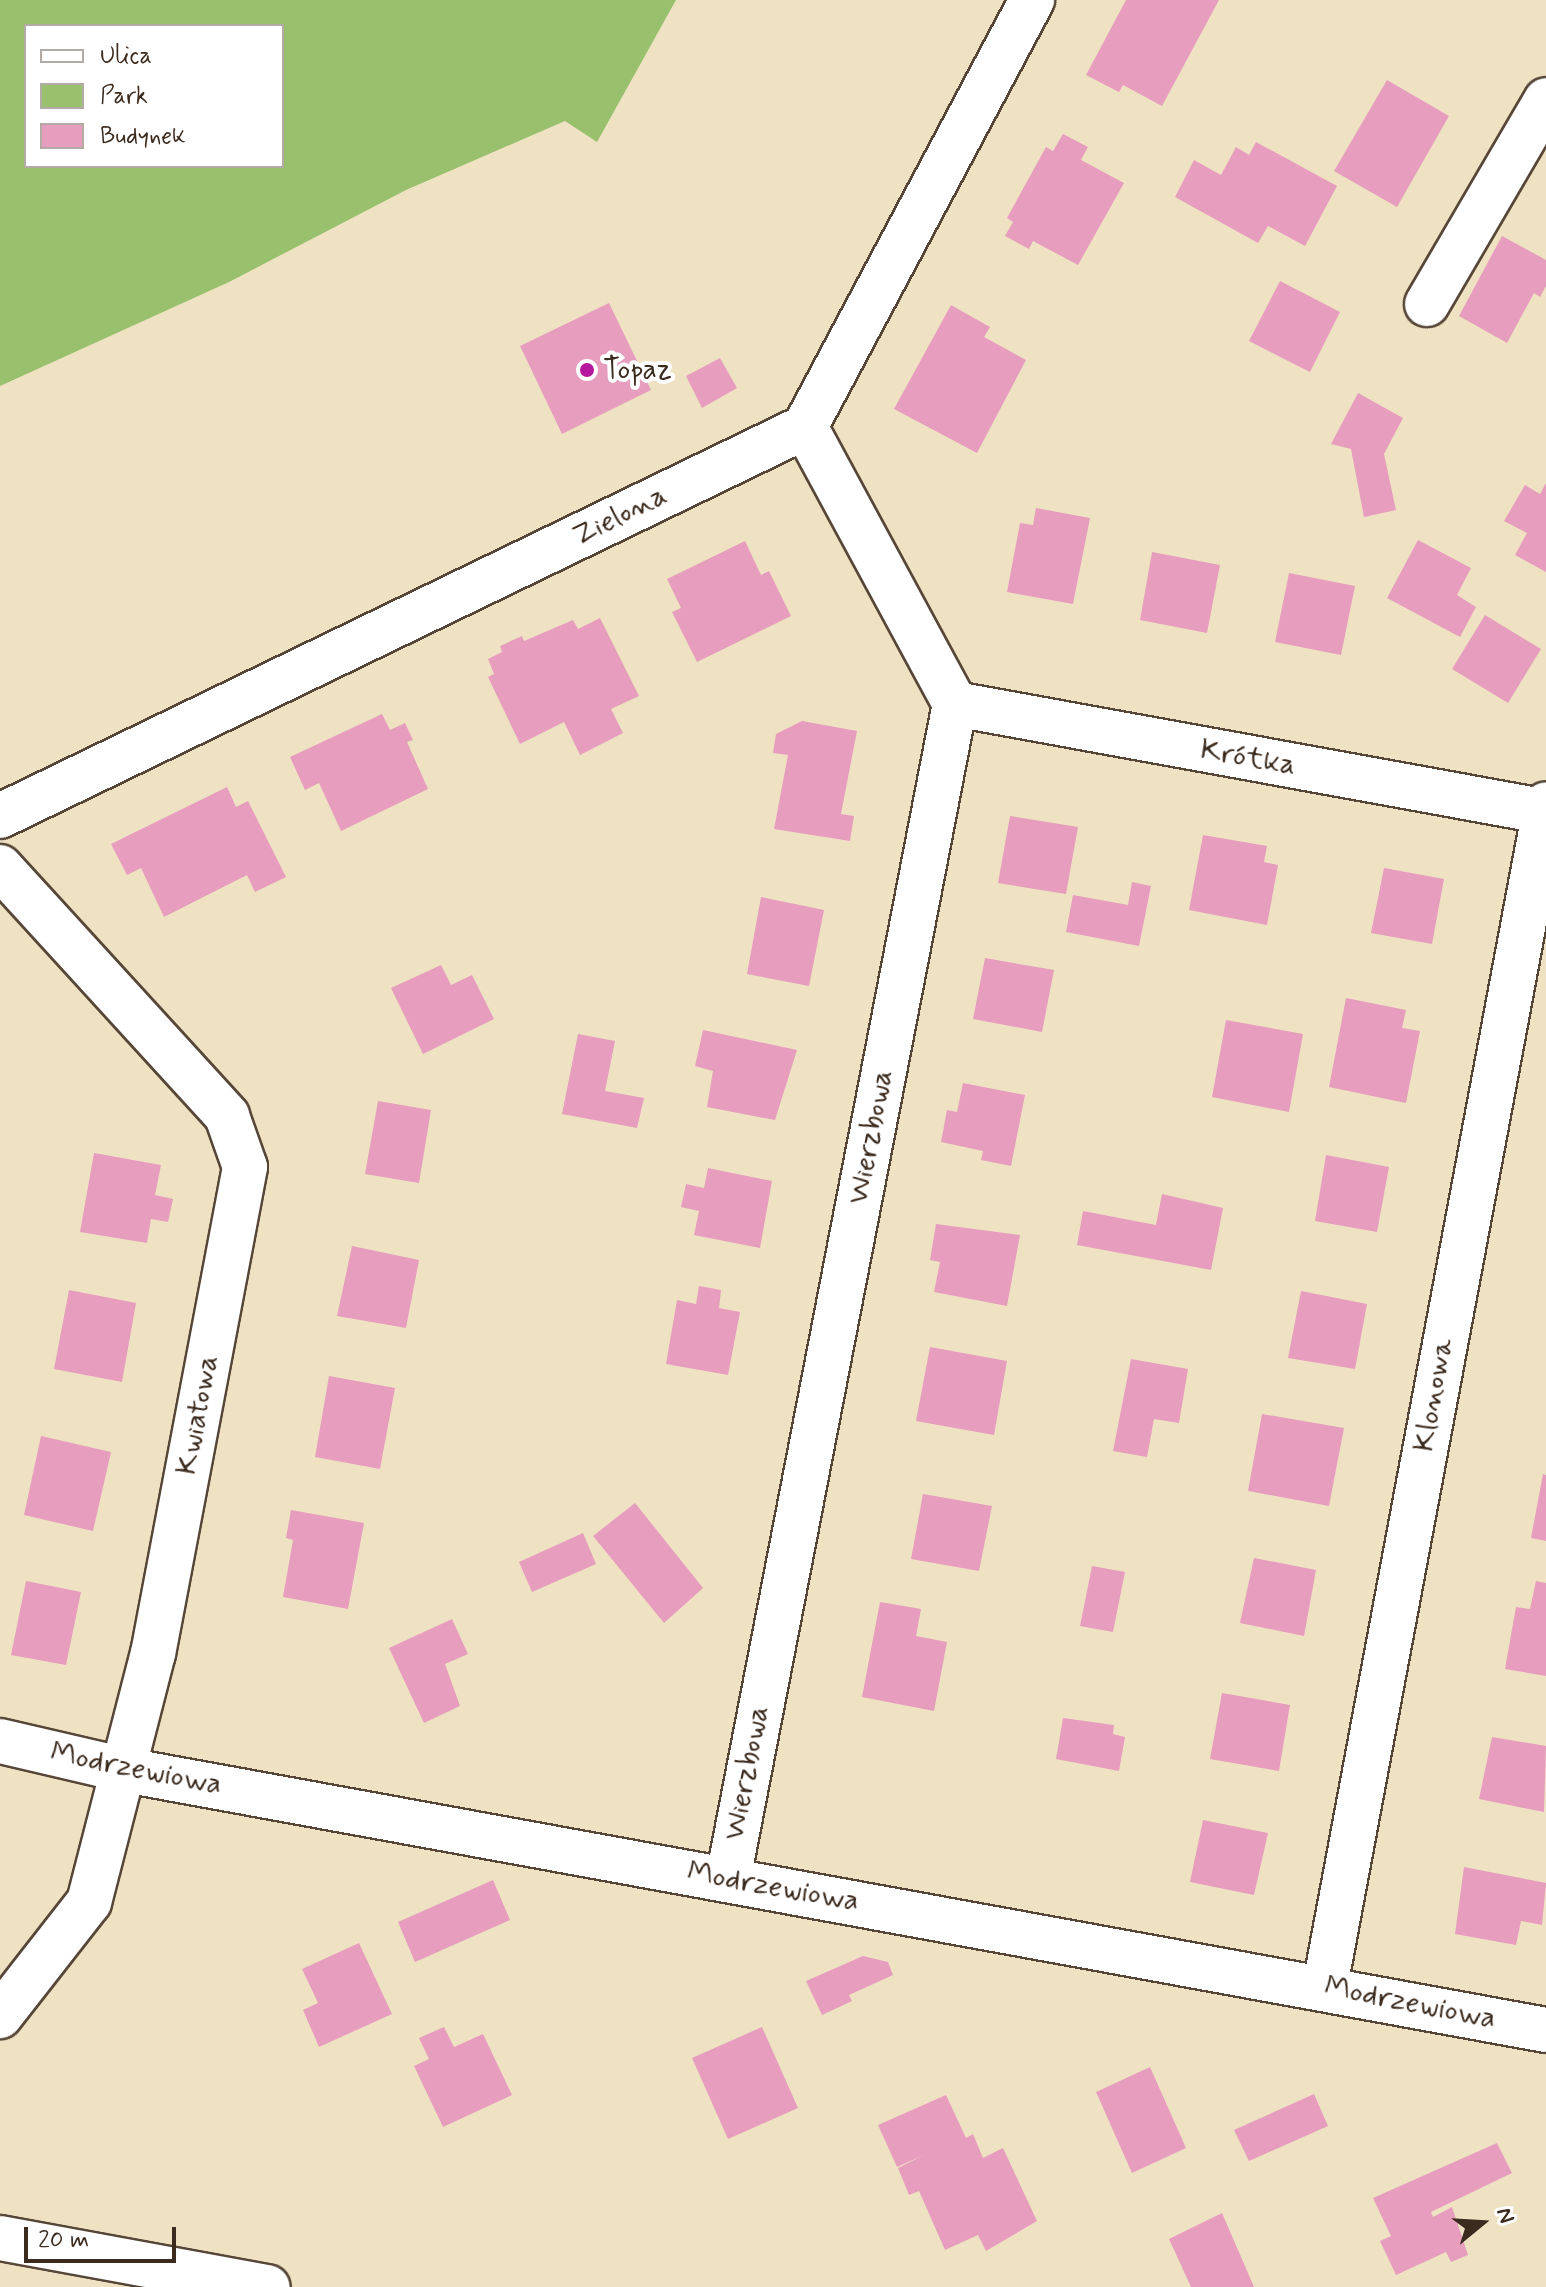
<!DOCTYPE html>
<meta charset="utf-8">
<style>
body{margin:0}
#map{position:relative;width:1546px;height:2287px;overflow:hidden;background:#eee2c3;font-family:Mynerve,sans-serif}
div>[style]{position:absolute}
.green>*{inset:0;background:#98c06d}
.building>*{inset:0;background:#e79dbe}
.roads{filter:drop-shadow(2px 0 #564637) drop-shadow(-2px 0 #564637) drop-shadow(0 2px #564637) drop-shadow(0 -2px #564637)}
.street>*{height:44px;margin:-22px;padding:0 22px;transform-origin:22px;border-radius:22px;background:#fff}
.secondary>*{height:44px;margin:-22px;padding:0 22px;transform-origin:22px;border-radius:22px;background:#fff}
.dots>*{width:22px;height:22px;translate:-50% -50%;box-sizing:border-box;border:4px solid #fff;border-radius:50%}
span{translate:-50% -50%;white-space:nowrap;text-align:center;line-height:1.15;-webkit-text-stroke:8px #fff;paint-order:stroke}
.poi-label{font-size:30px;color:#3b2a1e}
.left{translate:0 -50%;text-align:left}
.street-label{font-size:30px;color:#3b2a1e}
.legend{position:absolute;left:24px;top:24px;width:260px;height:144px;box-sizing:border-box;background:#fff;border:2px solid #b1aaa5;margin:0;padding:10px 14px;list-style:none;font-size:24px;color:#3b2a1e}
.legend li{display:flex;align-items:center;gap:16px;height:40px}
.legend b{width:40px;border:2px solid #b1aaa5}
.north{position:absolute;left:1442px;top:2183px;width:80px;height:80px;-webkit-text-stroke:6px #fff;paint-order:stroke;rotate:72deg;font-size:22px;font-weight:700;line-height:32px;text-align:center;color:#3b2a1e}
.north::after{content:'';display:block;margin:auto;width:28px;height:36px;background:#3b2a1e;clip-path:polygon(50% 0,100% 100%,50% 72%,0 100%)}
.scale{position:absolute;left:24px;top:2227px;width:152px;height:36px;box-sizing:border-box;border:4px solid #3b2a1e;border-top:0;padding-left:10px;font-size:24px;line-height:28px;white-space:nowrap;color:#3b2a1e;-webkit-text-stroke:6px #fff;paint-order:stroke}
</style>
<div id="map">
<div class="green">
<div style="clip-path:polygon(evenodd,0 0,676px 0,597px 142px,565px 121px,406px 190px,229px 282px,0 386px,0 0,26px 26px,282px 26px,282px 166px,26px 166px,26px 26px)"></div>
</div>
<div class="building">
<div style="clip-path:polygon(1126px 0,1219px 0,1162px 106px,1123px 85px,1119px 92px,1086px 75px)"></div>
<div style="clip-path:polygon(1387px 80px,1449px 116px,1397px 207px,1334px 171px)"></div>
<div style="clip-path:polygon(1063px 134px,1088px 147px,1081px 160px,1124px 183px,1078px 265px,1033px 241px,1029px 249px,1005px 236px,1013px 222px,1007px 218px,1046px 147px,1053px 151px)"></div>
<div style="clip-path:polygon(1256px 142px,1337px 186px,1305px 246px,1268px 226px,1258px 243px,1175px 197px,1194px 160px,1221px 175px,1236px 147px,1249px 155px)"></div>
<div style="clip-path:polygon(1502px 236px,1546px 260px,1546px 286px,1540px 297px,1534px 293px,1507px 343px,1459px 316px)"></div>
<div style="clip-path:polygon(1280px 281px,1340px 312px,1310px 372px,1249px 341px)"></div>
<div style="clip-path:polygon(609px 303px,651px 390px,562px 434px,520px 346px)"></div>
<div style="clip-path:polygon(951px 305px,990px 327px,984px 337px,1026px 360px,977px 453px,894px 409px)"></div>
<div style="clip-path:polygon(720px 358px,737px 388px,702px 408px,686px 376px)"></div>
<div style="clip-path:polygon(1358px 393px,1403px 418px,1384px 454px,1396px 510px,1364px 517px,1351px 449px,1331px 444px)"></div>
<div style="clip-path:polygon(1546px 483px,1546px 572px,1515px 555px,1527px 533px,1504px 521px,1525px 485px,1540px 494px)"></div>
<div style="clip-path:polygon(1036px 508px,1090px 518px,1073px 604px,1007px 592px,1020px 523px,1033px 525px)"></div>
<div style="clip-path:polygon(1418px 540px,1471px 568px,1457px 595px,1476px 607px,1460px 637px,1387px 598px)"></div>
<div style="clip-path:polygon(745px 541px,761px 575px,769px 571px,791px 616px,697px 662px,672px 612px,681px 608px,667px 579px)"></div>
<div style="clip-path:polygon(1152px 552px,1220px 565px,1207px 633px,1140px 620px)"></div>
<div style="clip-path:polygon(1289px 573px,1355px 586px,1341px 655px,1275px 642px)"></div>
<div style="clip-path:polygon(1485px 615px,1541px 649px,1508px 703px,1452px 669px)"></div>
<div style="clip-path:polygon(600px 618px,639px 696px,611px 709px,623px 733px,580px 755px,564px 722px,520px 744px,488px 677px,494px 674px,488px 659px,502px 652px,500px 646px,522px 636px,524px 641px,573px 620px,578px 629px)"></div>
<div style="clip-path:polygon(382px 714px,390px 730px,405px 723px,413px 740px,407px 742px,428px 789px,341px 831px,319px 783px,305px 790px,290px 757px)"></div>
<div style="clip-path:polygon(802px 721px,857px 731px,841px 814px,854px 816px,850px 841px,774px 829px,788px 755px,773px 753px,776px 734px)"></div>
<div style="clip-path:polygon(227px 787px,236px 807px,248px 801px,286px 877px,255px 892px,247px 875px,164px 917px,141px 868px,127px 875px,111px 844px)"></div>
<div style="clip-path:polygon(1010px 816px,1078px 827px,1066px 894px,998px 883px)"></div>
<div style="clip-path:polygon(1203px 835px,1267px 846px,1264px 862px,1278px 865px,1267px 925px,1189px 910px)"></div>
<div style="clip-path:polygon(1384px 868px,1444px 879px,1432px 944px,1371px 933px)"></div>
<div style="clip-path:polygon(1132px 882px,1151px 886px,1139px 946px,1066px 932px,1073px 895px,1128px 905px)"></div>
<div style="clip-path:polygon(761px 897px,824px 910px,809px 986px,747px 974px)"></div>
<div style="clip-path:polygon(985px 958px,1054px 970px,1042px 1032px,973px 1019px)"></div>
<div style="clip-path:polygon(441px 965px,451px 985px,472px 975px,494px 1019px,423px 1054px,391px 988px)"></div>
<div style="clip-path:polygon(1346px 998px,1406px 1010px,1402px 1028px,1420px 1031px,1406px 1103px,1329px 1087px)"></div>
<div style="clip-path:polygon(1226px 1020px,1303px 1034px,1289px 1112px,1212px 1097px)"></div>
<div style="clip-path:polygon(703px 1030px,797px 1050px,775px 1120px,707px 1107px,713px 1071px,695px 1066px)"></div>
<div style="clip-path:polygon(578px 1034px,615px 1041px,605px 1091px,644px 1098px,637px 1128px,562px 1114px)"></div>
<div style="clip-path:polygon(963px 1083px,1025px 1095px,1011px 1166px,981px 1160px,983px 1151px,941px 1142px,947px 1110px,957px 1112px)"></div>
<div style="clip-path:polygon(378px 1101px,431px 1110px,419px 1183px,365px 1174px)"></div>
<div style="clip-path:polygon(94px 1153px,161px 1165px,155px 1195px,173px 1199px,168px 1222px,151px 1219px,147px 1243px,80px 1232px)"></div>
<div style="clip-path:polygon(1326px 1155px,1389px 1167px,1377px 1232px,1315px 1221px)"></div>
<div style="clip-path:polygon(708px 1168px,772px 1181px,760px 1248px,694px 1235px,699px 1211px,681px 1207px,686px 1184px,704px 1188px)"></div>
<div style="clip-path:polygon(1162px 1194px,1223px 1208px,1211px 1270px,1077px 1245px,1083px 1211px,1156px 1225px)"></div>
<div style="clip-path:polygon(936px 1224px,1020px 1235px,1007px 1306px,934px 1292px,940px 1262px,930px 1260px)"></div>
<div style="clip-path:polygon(352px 1246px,419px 1260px,406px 1328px,337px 1316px)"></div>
<div style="clip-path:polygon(699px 1286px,721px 1290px,719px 1308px,740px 1312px,728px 1375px,666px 1364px,677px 1300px,696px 1304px)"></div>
<div style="clip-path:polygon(69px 1290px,136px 1303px,122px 1382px,54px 1369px)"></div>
<div style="clip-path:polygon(1301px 1291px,1367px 1304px,1355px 1369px,1288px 1358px)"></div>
<div style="clip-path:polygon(930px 1347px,1007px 1361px,994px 1435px,916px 1421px)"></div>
<div style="clip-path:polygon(1131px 1359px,1188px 1369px,1179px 1423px,1154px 1419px,1147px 1457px,1113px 1451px)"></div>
<div style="clip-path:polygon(329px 1376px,395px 1388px,380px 1469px,315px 1457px)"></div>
<div style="clip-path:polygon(1262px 1414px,1344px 1428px,1329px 1506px,1248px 1491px)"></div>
<div style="clip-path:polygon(41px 1436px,111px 1452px,93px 1531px,24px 1515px)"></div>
<div style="clip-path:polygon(1543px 1474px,1546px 1475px,1546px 1541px,1531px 1538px)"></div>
<div style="clip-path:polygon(923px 1494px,992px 1506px,979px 1571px,911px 1559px)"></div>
<div style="clip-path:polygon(635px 1503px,703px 1588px,664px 1623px,593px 1536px)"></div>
<div style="clip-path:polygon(291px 1510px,364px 1523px,348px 1609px,283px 1597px,293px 1540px,286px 1538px)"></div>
<div style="clip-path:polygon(583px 1533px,596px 1564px,532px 1592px,519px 1562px)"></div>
<div style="clip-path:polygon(1254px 1558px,1316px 1570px,1304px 1636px,1240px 1623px)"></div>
<div style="clip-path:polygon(1092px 1566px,1125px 1572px,1113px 1632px,1080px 1626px)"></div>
<div style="clip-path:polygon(26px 1581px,81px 1592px,66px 1665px,11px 1655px)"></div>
<div style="clip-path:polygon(1536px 1581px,1546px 1583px,1546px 1676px,1505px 1669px,1516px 1607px,1530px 1609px)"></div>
<div style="clip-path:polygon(880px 1602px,921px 1609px,916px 1636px,947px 1642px,934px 1711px,862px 1697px)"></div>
<div style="clip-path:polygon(452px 1619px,468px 1654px,445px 1664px,460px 1706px,424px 1723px,389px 1648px)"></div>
<div style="clip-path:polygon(1222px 1693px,1290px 1705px,1279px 1771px,1210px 1759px)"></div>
<div style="clip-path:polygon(1063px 1718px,1114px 1725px,1113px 1734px,1125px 1737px,1119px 1771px,1056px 1759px)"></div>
<div style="clip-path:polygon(1492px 1737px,1546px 1746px,1544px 1812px,1479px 1799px)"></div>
<div style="clip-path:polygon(1203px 1820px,1268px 1833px,1254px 1895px,1190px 1882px)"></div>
<div style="clip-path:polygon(1464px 1867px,1546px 1883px,1542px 1925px,1521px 1921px,1516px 1945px,1455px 1934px)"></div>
<div style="clip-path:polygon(493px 1880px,510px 1920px,415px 1962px,398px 1922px)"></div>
<div style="clip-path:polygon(359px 1943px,392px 2014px,319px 2047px,303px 2010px,318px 2003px,302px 1969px)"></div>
<div style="clip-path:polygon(863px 1956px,888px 1962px,893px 1975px,849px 1995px,852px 2001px,822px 2015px,806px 1981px)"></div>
<div style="clip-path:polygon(444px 2027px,454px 2047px,483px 2034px,512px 2095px,443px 2127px,414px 2066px,429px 2059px,419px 2038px)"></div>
<div style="clip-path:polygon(762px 2027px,798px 2108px,728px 2139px,692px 2058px)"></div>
<div style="clip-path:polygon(1150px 2067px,1186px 2148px,1132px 2173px,1096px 2092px)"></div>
<div style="clip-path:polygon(1314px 2094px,1328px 2126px,1249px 2161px,1234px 2130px)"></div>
<div style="clip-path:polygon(946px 2095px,966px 2138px,973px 2134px,983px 2158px,1003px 2148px,1037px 2221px,986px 2251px,978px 2235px,945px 2250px,919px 2191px,909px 2195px,898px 2168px,924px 2155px,897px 2167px,878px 2125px)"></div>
<div style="clip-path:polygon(1497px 2143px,1512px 2173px,1431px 2212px,1433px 2217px,1452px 2207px,1468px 2255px,1451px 2262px,1446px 2252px,1396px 2275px,1380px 2241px,1391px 2236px,1373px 2198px)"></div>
<div style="clip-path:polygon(1222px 2213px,1254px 2287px,1191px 2287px,1169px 2239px)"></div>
</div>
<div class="roads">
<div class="street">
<div style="left:1427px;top:304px;width:236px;rotate:-59.7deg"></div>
<div style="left:955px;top:704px;width:597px;rotate:10.33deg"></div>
<div style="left:0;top:816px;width:894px;rotate:-25.79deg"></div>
<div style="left:805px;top:427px;width:484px;rotate:-62deg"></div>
<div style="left:0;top:867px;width:337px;rotate:47.6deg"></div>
<div style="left:227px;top:1116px;width:54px;rotate:70.6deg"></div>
<div style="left:245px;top:1167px;width:495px;rotate:100.7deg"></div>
<div style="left:153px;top:1653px;width:257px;rotate:104.4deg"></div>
<div style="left:89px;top:1902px;width:145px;rotate:128deg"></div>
<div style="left:0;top:1741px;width:128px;rotate:13.1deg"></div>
<div style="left:125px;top:1770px;width:1445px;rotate:10.37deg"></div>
<div style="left:728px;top:1879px;width:1197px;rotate:-79.07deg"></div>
<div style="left:955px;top:704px;width:315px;rotate:-118.4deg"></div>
<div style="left:1325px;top:1986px;width:1202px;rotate:-79.41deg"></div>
</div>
<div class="secondary">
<div style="left:0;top:2238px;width:272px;rotate:10.4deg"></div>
</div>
</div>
<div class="dots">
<div style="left:587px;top:370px;background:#b5179e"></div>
</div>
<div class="poi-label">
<span class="left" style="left:603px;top:370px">Topaz</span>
</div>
<div class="street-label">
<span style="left:620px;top:516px;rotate:-26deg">Zielona</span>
<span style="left:1248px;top:758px;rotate:10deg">Krótka</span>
<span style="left:871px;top:1137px;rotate:-79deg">Wierzbowa</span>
<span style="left:1434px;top:1395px;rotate:-80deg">Klonowa</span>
<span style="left:198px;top:1415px;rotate:-79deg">Kwiatowa</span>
<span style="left:136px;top:1769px;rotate:11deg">Modrzewiowa</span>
<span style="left:747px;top:1773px;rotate:-79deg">Wierzbowa</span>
<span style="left:773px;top:1887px;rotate:10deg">Modrzewiowa</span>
<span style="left:1410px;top:2003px;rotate:11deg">Modrzewiowa</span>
</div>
<ul class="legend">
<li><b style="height:10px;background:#fff"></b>Ulica</li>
<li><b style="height:22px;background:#98c06d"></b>Park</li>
<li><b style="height:22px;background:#e79dbe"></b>Budynek</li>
</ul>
<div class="north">N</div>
<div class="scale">20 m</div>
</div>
